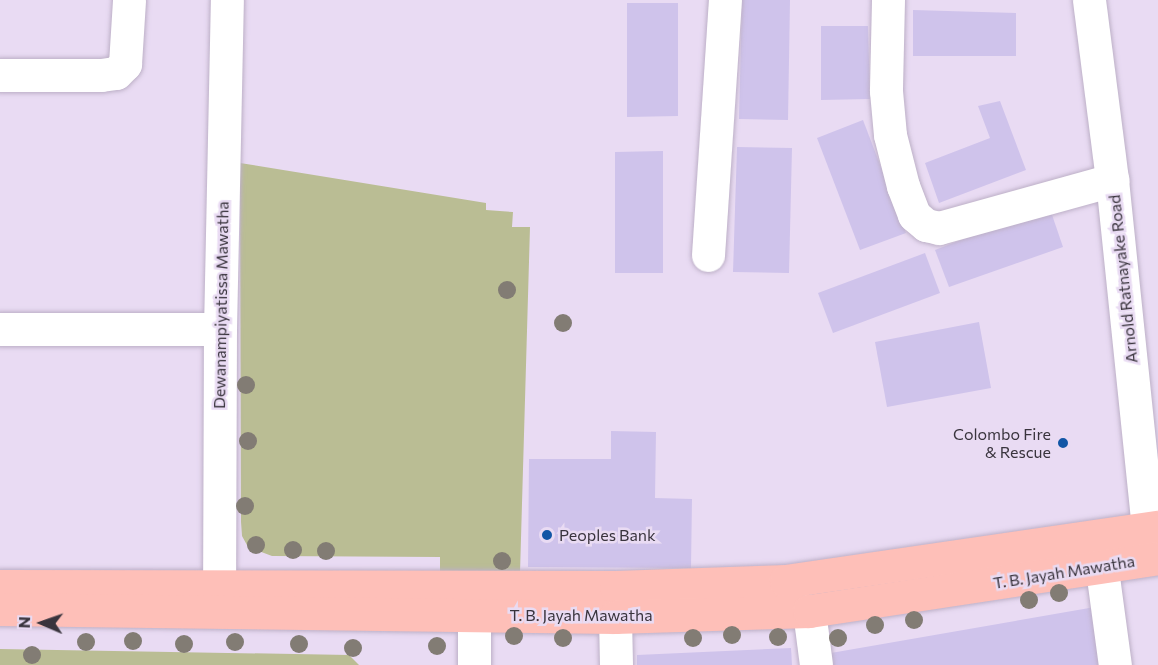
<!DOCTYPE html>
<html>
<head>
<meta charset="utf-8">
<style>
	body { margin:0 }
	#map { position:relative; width:1158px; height:665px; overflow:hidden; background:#e9dbf3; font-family:Commissioner,sans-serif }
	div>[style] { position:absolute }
	.green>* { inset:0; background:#babd94 }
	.building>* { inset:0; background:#cfc3eb }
	.roads { filter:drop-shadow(0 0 2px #bdb0c7) drop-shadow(0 0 2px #bdb0c7) }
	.minor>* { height:33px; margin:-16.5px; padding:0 16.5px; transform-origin:16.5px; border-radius:16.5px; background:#fff }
	.major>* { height:33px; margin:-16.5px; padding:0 16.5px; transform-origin:16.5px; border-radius:16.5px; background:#febfb8 }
	.trees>* { width:18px; height:18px; margin:-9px; border-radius:50%; background:#827c74 }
	.dots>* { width:16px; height:16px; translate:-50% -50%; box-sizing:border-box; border:3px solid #e9dbf3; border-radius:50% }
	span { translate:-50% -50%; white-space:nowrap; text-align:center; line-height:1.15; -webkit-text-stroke:5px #e9dbf3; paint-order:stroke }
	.street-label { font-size:16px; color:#39343d }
	.poi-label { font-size:16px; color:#39343d }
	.right { translate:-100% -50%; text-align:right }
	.left { translate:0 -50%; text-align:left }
	.north { position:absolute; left:12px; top:593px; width:60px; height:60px; -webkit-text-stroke:4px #e9dbf3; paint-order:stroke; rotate:272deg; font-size:16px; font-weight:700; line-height:24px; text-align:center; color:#39343d }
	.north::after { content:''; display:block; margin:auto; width:21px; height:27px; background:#39343d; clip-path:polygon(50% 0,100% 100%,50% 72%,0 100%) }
</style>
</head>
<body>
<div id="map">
	<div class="green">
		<i style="clip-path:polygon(240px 163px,486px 203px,486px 210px,513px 212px,512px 227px,530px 227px,520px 573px,440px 573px,440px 557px,272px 556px,248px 547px,242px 536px,241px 522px)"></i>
		<i style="clip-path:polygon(0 649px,349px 655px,359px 665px,0 665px)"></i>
	</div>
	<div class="building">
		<i style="clip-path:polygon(742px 0,790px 0,788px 120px,739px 119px)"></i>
		<i style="clip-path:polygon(627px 3px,678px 3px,678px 116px,627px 117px)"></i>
		<i style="clip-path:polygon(913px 10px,1016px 13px,1016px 56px,913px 56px)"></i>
		<i style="clip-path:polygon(821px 26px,868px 26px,870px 99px,821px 100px)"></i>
		<i style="clip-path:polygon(1000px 101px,1026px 170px,939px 203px,925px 163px,990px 138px,978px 106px)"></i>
		<i style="clip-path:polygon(863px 120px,906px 233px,860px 250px,817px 138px)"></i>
		<i style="clip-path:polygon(737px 147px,792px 148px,789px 273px,733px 272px)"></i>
		<i style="clip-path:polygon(663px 151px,663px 273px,615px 273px,615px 152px)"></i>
		<i style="clip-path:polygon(1049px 206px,1063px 247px,949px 287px,935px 250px)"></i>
		<i style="clip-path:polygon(925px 253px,940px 293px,833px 333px,818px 293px)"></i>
		<i style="clip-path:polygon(979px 322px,991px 388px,887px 407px,875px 342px)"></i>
		<i style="clip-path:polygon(611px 431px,656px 432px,655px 498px,692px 499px,691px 568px,528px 567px,529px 459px,611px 459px)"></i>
		<i style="clip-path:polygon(1095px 607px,1105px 665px,828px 665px,832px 663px,831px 653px)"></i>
		<i style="clip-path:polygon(791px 648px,792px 665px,637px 665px,637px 655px)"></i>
	</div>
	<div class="roads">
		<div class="minor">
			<i style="left:888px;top:0;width:91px;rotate:91.3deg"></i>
			<i style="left:886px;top:91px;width:44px;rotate:84.8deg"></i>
			<i style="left:890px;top:135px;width:53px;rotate:75.7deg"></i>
			<i style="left:903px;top:186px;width:31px;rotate:69deg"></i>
			<i style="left:914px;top:215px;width:16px;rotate:40deg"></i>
			<i style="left:926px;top:225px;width:13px;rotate:13deg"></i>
			<i style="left:939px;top:228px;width:180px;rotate:-15.5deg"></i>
			<i style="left:1089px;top:0;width:181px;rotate:82.7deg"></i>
			<i style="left:1112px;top:180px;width:379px;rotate:84.1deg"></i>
			<i style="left:0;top:75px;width:101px"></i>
			<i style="left:101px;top:75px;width:15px;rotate:-8deg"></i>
			<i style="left:116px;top:73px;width:13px;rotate:-45deg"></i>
			<i style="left:125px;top:64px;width:64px;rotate:-86.4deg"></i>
			<i style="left:708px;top:255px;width:256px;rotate:-86.2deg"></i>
			<i style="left:0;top:329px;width:220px"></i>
			<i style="left:1098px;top:540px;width:126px;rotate:82.3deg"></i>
			<i style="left:219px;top:611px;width:282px;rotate:-89.8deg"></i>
			<i style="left:220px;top:329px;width:329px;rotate:-88.8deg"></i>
			<i style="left:809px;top:611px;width:54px;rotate:82.6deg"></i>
			<i style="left:615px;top:617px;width:48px;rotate:88.8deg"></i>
			<i style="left:474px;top:665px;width:51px;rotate:-90deg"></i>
		</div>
		<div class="major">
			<i style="left:0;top:586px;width:616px;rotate:0.09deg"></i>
			<i style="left:616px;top:587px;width:170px;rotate:-2deg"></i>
			<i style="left:786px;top:581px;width:376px;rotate:-8.3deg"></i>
			<i style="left:0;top:609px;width:615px;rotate:0.75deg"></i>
			<i style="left:615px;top:617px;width:194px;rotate:-1.8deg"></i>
			<i style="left:809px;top:611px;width:353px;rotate:-8.6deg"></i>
		</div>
	</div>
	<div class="trees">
		<i style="left:507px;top:290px"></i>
		<i style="left:563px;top:323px"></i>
		<i style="left:246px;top:385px"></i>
		<i style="left:248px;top:441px"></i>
		<i style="left:245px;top:506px"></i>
		<i style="left:256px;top:545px"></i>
		<i style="left:293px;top:550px"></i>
		<i style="left:326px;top:551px"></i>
		<i style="left:502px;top:561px"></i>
		<i style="left:1059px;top:593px"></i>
		<i style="left:1029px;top:600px"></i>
		<i style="left:914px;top:620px"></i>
		<i style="left:875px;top:625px"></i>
		<i style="left:732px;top:635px"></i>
		<i style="left:514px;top:636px"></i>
		<i style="left:778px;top:637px"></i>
		<i style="left:563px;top:638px"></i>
		<i style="left:693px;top:638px"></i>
		<i style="left:838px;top:638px"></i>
		<i style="left:133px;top:641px"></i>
		<i style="left:86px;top:642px"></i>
		<i style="left:235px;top:642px"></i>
		<i style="left:184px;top:644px"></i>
		<i style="left:299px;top:644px"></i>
		<i style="left:437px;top:646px"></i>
		<i style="left:353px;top:648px"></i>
		<i style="left:32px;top:655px"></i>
	</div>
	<div class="dots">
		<i style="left:1063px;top:443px;background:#1256a6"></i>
		<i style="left:547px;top:535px;background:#1256a6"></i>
	</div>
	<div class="street-label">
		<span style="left:1123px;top:279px;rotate:-96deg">Arnold Ratnayake Road</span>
		<span style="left:221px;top:305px;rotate:-89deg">Dewanampiyatissa Mawatha</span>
		<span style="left:1064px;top:572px;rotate:-9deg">T. B. Jayah Mawatha</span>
		<span style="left:581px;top:615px">T. B. Jayah Mawatha</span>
	</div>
	<div class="poi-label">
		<span class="right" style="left:1051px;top:443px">Colombo Fire<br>&amp; Rescue</span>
		<span class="left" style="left:559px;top:535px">Peoples Bank</span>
	</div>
	<div class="north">N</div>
</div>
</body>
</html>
